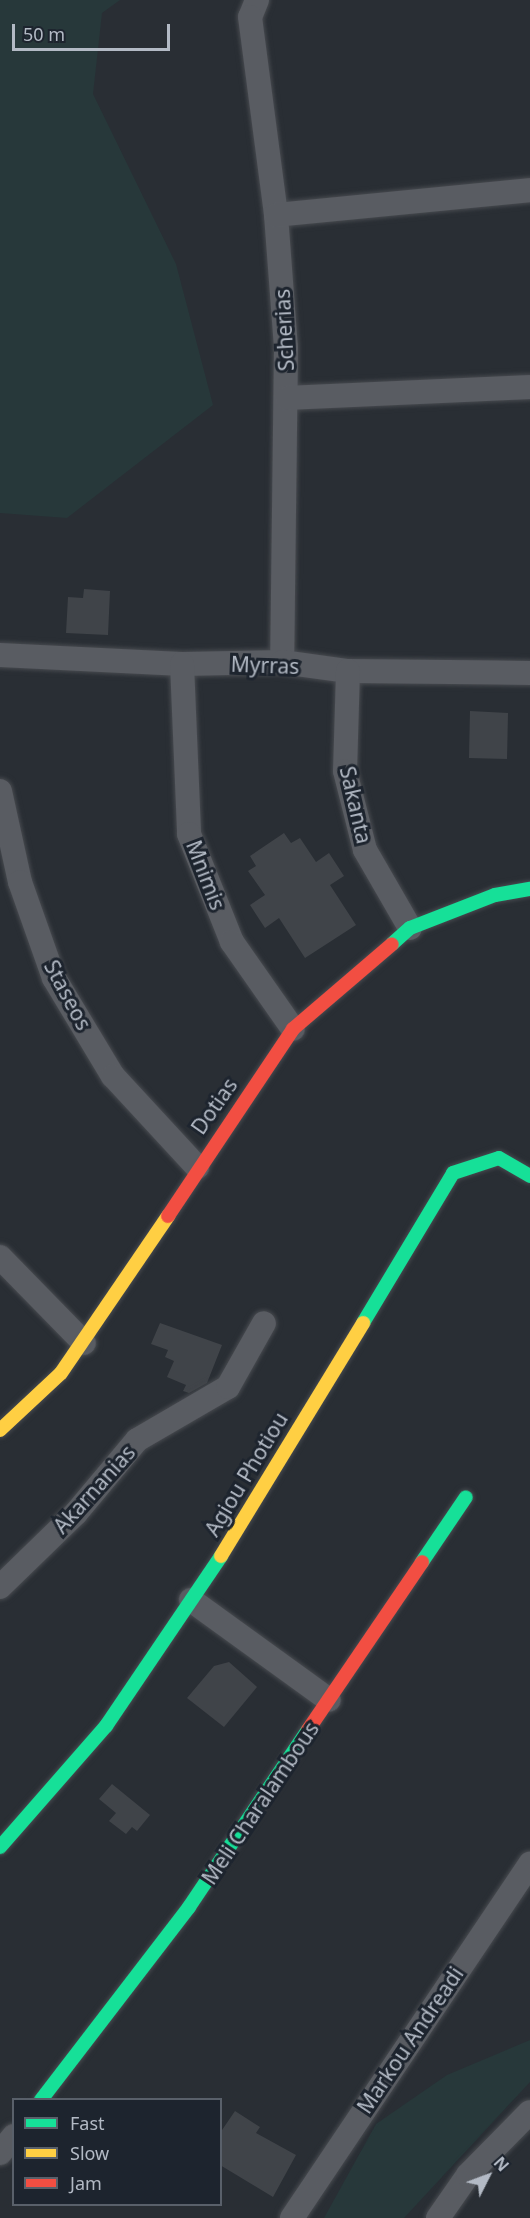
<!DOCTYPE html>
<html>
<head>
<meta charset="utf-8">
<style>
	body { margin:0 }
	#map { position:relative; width:530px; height:2218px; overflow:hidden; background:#292e34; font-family:"Noto Sans",sans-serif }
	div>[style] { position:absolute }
	.green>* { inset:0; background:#27383a }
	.building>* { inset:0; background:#404449 }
	.roads { filter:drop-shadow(0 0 2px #474a4f) drop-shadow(0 0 2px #474a4f) }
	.street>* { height:24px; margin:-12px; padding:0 12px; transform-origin:12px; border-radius:12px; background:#595c62 }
	.fast>* { height:14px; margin:-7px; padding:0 7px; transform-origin:7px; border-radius:7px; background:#16e098 }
	.slow>* { height:14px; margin:-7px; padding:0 7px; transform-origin:7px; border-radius:7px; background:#ffcf43 }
	.jam>* { height:14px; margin:-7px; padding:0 7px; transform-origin:7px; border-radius:7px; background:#f24e42 }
	span { translate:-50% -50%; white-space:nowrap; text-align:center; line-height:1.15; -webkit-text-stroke:6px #1d242e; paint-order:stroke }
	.street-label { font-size:21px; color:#b3bac5 }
	.legend { position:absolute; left:12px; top:2098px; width:210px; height:108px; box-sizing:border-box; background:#1d242e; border:2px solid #59606a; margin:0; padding:8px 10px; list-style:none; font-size:18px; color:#b3bac5 }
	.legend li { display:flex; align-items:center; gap:12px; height:30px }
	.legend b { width:30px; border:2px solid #59606a }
	.north { position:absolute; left:458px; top:2146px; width:60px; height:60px; -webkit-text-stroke:4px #1d242e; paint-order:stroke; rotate:48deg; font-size:16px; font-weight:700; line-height:24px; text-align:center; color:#b3bac5 }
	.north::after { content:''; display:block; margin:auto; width:21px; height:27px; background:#b3bac5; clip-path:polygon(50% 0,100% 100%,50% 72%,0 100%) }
	.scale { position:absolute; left:12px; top:24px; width:158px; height:27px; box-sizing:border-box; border:3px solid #b3bac5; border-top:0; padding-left:8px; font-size:18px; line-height:21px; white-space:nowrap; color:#b3bac5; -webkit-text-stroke:4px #1d242e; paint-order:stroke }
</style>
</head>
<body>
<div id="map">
	<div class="green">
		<i style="clip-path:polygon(0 0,120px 0,102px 13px,93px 94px,176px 264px,213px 405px,67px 518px,0 513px)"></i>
		<i style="clip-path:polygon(530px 2040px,530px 2082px,404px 2218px,324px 2218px,376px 2124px,447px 2075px)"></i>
	</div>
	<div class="building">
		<i style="clip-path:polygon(84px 589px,110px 591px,108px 635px,66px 633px,68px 597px,83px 598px)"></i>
		<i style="clip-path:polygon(470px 711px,508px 713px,507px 759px,469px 758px)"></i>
		<i style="clip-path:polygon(284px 833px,291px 843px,300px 838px,316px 862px,329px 853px,344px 876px,330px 885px,356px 925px,305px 958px,279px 918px,265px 928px,250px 905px,265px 895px,248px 871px,256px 866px,250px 856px)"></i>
		<i style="clip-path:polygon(160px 1323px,222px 1345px,207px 1383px,189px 1393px,183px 1391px,186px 1385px,167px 1377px,174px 1361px,165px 1357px,168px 1350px,151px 1344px)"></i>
		<i style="clip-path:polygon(229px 1662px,257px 1687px,224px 1727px,187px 1698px,214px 1666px)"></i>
		<i style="clip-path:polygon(112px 1784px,150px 1815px,137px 1831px,132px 1827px,126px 1834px,109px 1821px,116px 1813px,99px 1799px)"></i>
		<i style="clip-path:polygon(235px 2111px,260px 2127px,256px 2133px,296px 2155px,273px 2197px,220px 2165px,220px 2133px)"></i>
	</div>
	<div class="roads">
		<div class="street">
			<i style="left:257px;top:0;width:18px;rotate:112deg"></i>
			<i style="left:250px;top:17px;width:200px;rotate:82.5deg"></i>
			<i style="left:276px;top:215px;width:132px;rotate:85.7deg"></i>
			<i style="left:286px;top:347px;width:315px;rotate:90.7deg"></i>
			<i style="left:276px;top:215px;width:255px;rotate:-5.6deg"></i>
			<i style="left:287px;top:398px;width:243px;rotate:-2.6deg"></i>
			<i style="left:0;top:655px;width:182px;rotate:2.8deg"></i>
			<i style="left:182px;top:664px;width:100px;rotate:-1.1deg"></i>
			<i style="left:282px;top:662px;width:67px;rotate:7.8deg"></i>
			<i style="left:348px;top:671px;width:182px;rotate:0.6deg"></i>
			<i style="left:182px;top:664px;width:170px;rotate:87.6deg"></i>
			<i style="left:189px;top:834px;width:116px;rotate:68.3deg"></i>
			<i style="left:232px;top:942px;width:106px;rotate:55deg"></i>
			<i style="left:348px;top:671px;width:100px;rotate:91.7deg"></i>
			<i style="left:345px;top:771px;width:81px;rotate:75.8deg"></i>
			<i style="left:365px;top:850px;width:90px;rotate:60deg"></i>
			<i style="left:0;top:791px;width:93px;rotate:77.6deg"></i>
			<i style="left:20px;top:882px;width:102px;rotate:70.5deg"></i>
			<i style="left:54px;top:978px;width:114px;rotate:59deg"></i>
			<i style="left:113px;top:1076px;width:124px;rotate:47.3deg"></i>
			<i style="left:0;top:1257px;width:120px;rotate:45.7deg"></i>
			<i style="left:0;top:1587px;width:106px;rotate:-44.2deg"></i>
			<i style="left:76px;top:1513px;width:95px;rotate:-50.1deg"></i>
			<i style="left:137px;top:1440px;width:105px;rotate:-30.2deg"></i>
			<i style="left:228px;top:1387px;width:73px;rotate:-60.6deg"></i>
			<i style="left:191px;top:1600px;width:170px;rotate:35.9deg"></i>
			<i style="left:0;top:2153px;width:22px;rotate:-51deg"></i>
			<i style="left:292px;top:2218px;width:427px;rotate:-56.1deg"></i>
			<i style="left:438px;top:2218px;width:52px;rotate:-55.1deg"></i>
			<i style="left:468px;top:2175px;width:88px;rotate:-45.5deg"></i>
		</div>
		<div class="fast">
			<i style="left:392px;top:944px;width:24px;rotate:-42deg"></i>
			<i style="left:410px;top:928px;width:91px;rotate:-21.2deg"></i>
			<i style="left:495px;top:895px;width:36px;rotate:-10deg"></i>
			<i style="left:363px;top:1323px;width:175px;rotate:-59deg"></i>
			<i style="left:453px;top:1173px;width:48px;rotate:-18.1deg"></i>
			<i style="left:499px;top:1158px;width:36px;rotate:30deg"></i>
			<i style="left:422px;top:1562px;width:78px;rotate:-55.9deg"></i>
			<i style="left:0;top:1847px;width:161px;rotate:-48.8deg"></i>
			<i style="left:106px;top:1726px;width:205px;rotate:-55.9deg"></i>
			<i style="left:41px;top:2100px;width:243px;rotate:-52.5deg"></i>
			<i style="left:189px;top:1907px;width:213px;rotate:-56.1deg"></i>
		</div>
		<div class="slow">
			<i style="left:0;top:1430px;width:83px;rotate:-43.1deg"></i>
			<i style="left:61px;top:1373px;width:190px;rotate:-55.7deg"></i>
			<i style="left:221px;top:1556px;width:273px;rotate:-58.6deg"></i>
		</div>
		<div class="jam">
			<i style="left:168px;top:1216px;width:225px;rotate:-56.2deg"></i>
			<i style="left:293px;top:1029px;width:130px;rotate:-40.6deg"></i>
			<i style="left:308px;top:1730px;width:203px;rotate:-55.8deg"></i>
		</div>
	</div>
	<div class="street-label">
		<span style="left:284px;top:330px;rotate:-93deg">Scherias</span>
		<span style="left:265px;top:665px;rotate:2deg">Myrras</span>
		<span style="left:356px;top:805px;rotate:77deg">Sakanta</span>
		<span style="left:206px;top:875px;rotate:69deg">Mnimis</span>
		<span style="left:68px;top:995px;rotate:62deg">Staseos</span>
		<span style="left:214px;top:1106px;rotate:-55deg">Dotias</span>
		<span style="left:246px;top:1474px;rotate:-59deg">Agiou Photiou</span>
		<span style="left:94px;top:1489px;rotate:-48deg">Akarnanias</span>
		<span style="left:260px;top:1803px;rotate:-56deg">Meli Charalambous</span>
		<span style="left:410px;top:2040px;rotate:-56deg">Markou Andreadi</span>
	</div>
	<ul class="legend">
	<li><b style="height:8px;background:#16e098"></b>Fast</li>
	<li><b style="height:8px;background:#ffcf43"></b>Slow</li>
	<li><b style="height:8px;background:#f24e42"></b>Jam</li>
	</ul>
	<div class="north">N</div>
	<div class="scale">50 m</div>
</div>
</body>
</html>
